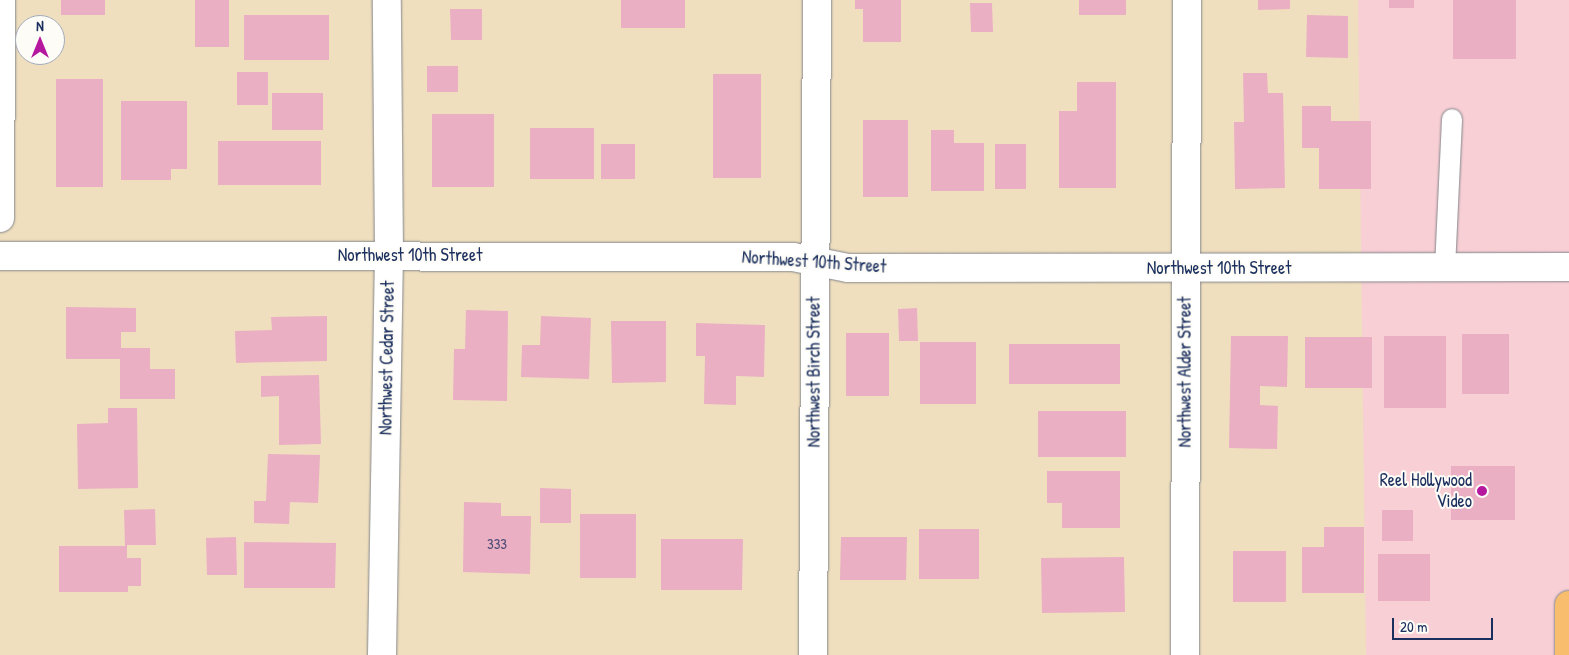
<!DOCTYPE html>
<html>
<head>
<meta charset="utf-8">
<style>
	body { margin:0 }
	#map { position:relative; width:1569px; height:655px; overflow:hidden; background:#efdfbe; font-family:"Patrick Hand",sans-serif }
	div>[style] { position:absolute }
	.built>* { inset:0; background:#f7cfd4 }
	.building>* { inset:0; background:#ebafc4 }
	.roads { filter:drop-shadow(0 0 1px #85878e) drop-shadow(0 0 1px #85878e) }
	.lane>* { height:20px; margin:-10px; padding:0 10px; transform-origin:10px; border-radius:10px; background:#fff }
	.street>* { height:28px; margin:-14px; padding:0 14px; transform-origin:14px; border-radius:14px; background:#fff }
	.highway>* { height:28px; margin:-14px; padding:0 14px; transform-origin:14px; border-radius:14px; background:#f9be6d }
	.dots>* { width:14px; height:14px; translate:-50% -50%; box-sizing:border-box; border:2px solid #fdfcf7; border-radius:50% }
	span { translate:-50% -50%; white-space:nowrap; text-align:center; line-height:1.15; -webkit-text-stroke:4px #fdfcf7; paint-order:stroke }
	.number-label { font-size:15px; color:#4f4f78 }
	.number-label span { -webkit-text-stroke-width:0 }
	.street-label { font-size:18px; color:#1b2f5e }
	.poi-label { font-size:18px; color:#1b2f5e }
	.right { translate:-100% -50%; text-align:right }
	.north { position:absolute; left:15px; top:15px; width:50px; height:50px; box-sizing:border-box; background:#fdfcf7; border:1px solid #a3aaba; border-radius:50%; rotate:0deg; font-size:14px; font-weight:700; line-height:20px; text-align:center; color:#1b2f5e }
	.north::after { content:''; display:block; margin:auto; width:18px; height:22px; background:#b5179e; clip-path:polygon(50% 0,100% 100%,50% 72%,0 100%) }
	.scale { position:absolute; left:1392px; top:618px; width:101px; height:22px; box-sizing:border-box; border:2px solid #1b2f5e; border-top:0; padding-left:6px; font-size:15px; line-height:18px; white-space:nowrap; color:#1b2f5e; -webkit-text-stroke:4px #fdfcf7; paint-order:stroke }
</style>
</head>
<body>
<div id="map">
	<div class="built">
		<i style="clip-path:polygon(1358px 0,1569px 0,1569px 655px,1366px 655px)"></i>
	</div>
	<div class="building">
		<i style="clip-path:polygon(61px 0,105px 0,105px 15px,61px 15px)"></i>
		<i style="clip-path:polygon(195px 0,229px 0,229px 47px,195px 47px)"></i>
		<i style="clip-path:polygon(621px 0,685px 0,685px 28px,621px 28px)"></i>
		<i style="clip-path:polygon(855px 0,901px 0,901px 42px,863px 42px,863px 9px,855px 9px)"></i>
		<i style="clip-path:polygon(1079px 0,1126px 0,1126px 15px,1079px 15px)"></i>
		<i style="clip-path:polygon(1258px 0,1290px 0,1290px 9px,1258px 10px)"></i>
		<i style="clip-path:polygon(1389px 0,1414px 0,1414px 8px,1389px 8px)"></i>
		<i style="clip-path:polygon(1453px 0,1516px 0,1516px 59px,1453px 59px)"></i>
		<i style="clip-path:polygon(970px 3px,992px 3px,993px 32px,971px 32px)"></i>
		<i style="clip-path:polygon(450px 9px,482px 9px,482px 40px,451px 40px)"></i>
		<i style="clip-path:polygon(244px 15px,329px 15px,329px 60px,244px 60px)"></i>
		<i style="clip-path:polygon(1307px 15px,1348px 16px,1348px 58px,1306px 57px)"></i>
		<i style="clip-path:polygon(427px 66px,458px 66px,458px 92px,427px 92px)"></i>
		<i style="clip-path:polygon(237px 72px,268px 72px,268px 105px,237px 105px)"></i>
		<i style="clip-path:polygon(1243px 73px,1267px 73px,1268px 93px,1283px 93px,1285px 188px,1235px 189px,1234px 122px,1244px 122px)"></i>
		<i style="clip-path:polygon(713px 74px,761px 74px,761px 178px,713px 178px)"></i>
		<i style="clip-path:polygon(56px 79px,103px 79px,103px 187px,56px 187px)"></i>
		<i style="clip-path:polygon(1077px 82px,1116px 82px,1116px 188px,1059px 188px,1059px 111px,1077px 111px)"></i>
		<i style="clip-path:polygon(272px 93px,323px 93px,323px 130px,272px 130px)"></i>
		<i style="clip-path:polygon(121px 101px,187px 101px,187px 169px,171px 169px,171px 180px,121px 180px)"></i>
		<i style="clip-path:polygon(1302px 106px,1331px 106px,1331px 121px,1371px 121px,1371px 189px,1319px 189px,1319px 148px,1302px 148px)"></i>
		<i style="clip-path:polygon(432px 114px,494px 114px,494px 187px,432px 187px)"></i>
		<i style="clip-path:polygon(863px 120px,908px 120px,908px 197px,863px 197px)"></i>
		<i style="clip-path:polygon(530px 128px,594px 128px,594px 179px,530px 179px)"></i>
		<i style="clip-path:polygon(931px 130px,954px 130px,954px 143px,984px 143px,984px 191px,931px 191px)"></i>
		<i style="clip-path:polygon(218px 141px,321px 141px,321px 185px,218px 185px)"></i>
		<i style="clip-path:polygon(601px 144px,635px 144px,635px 179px,601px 179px)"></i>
		<i style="clip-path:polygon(995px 144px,1026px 144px,1026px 189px,995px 189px)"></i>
		<i style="clip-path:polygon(66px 307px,136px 308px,136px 332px,121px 332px,121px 348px,150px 348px,150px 369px,175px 369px,175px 399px,120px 399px,120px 359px,66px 359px)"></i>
		<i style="clip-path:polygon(917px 308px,918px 341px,899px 341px,898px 309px)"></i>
		<i style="clip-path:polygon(466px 310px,508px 311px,507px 401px,453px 400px,454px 349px,465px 349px)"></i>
		<i style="clip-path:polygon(327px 316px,327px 361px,236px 363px,235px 331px,272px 330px,271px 317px)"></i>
		<i style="clip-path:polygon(541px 316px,591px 318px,589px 379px,521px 377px,522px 345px,540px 345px)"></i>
		<i style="clip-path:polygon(611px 321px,666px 321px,666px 382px,612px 383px)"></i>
		<i style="clip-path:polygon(696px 323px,765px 325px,764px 377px,736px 376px,736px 405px,704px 404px,705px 356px,696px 356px)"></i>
		<i style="clip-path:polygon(846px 333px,889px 333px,889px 396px,846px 396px)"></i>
		<i style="clip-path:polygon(1462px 334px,1509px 334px,1509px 394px,1462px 394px)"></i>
		<i style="clip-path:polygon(1231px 336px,1288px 336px,1287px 387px,1260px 386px,1260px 405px,1278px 406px,1277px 449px,1229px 448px)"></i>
		<i style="clip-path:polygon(1384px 336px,1446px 336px,1446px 408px,1384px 408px)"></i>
		<i style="clip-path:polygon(1305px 337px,1372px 337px,1372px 388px,1305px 388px)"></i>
		<i style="clip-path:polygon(920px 342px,976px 342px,976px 404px,920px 404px)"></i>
		<i style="clip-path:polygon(1009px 344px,1120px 344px,1120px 384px,1009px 384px)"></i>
		<i style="clip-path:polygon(319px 375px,321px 444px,279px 445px,279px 396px,261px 397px,261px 376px)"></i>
		<i style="clip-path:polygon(108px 408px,137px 408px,138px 488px,78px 489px,77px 424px,108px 423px)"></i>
		<i style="clip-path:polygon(1038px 411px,1126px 411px,1126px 457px,1038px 457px)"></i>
		<i style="clip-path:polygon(268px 454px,320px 455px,318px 503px,290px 502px,289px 524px,254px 523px,254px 501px,266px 501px)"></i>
		<i style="clip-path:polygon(1451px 466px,1515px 466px,1515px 520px,1451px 520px)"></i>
		<i style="clip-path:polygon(1047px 471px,1120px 471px,1120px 528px,1062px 528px,1062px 503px,1047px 503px)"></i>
		<i style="clip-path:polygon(540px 488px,571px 489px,571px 523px,540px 523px)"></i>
		<i style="clip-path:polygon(464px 502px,501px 503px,501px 516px,531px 516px,530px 574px,463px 572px)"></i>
		<i style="clip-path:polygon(155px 509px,156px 545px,127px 545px,127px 558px,141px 558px,141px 586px,128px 586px,128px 592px,59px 592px,59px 546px,125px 546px,124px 510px)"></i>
		<i style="clip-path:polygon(1382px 510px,1413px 510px,1413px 541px,1382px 541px)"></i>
		<i style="clip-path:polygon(580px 514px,636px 514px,636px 578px,580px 578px)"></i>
		<i style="clip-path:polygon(1324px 527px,1364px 527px,1364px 593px,1302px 593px,1302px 547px,1324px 547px)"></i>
		<i style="clip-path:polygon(919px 529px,979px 529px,979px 579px,919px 579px)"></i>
		<i style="clip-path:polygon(236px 537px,237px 575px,207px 575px,206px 538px)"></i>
		<i style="clip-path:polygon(841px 537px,907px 537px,906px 580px,840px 580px)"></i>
		<i style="clip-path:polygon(661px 539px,743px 539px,742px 590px,661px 590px)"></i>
		<i style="clip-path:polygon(244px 542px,336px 543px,335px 588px,244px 588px)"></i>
		<i style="clip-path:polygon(1233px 551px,1286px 551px,1286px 602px,1233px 602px)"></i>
		<i style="clip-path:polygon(1378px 554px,1430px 554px,1430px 601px,1378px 601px)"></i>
		<i style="clip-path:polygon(1124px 557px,1125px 612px,1042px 613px,1041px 558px)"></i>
	</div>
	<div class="roads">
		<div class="lane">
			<i style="left:1445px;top:268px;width:149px;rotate:-87.3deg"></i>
		</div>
		<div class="street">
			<i style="left:0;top:218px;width:218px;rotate:-89.7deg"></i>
			<i style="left:0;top:256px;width:793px;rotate:0.07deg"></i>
			<i style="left:793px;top:257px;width:56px;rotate:11.3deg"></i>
			<i style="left:848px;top:268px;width:721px;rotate:-0.08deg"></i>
			<i style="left:382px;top:655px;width:401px;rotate:-89deg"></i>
			<i style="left:389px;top:254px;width:254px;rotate:-90.5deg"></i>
			<i style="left:813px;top:655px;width:655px;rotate:-89.65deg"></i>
			<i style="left:1185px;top:655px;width:655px;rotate:-89.83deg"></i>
		</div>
		<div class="highway">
			<i style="left:1569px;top:655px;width:50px;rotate:-90deg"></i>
		</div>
	</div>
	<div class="dots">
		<i style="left:1482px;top:491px;background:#b5179e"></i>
	</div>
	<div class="number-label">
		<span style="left:497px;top:544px">333</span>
	</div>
	<div class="street-label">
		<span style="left:410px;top:255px">Northwest 10th Street</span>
		<span style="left:814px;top:262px;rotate:4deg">Northwest 10th Street</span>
		<span style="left:1219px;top:268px">Northwest 10th Street</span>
		<span style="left:387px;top:358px;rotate:-89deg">Northwest Cedar Street</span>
		<span style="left:814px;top:372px;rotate:-90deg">Northwest Birch Street</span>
		<span style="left:1185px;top:372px;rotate:-90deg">Northwest Alder Street</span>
	</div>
	<div class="poi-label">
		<span class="right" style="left:1472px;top:491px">Reel Hollywood<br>Video</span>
	</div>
	<div class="north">N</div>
	<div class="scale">20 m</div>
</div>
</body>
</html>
